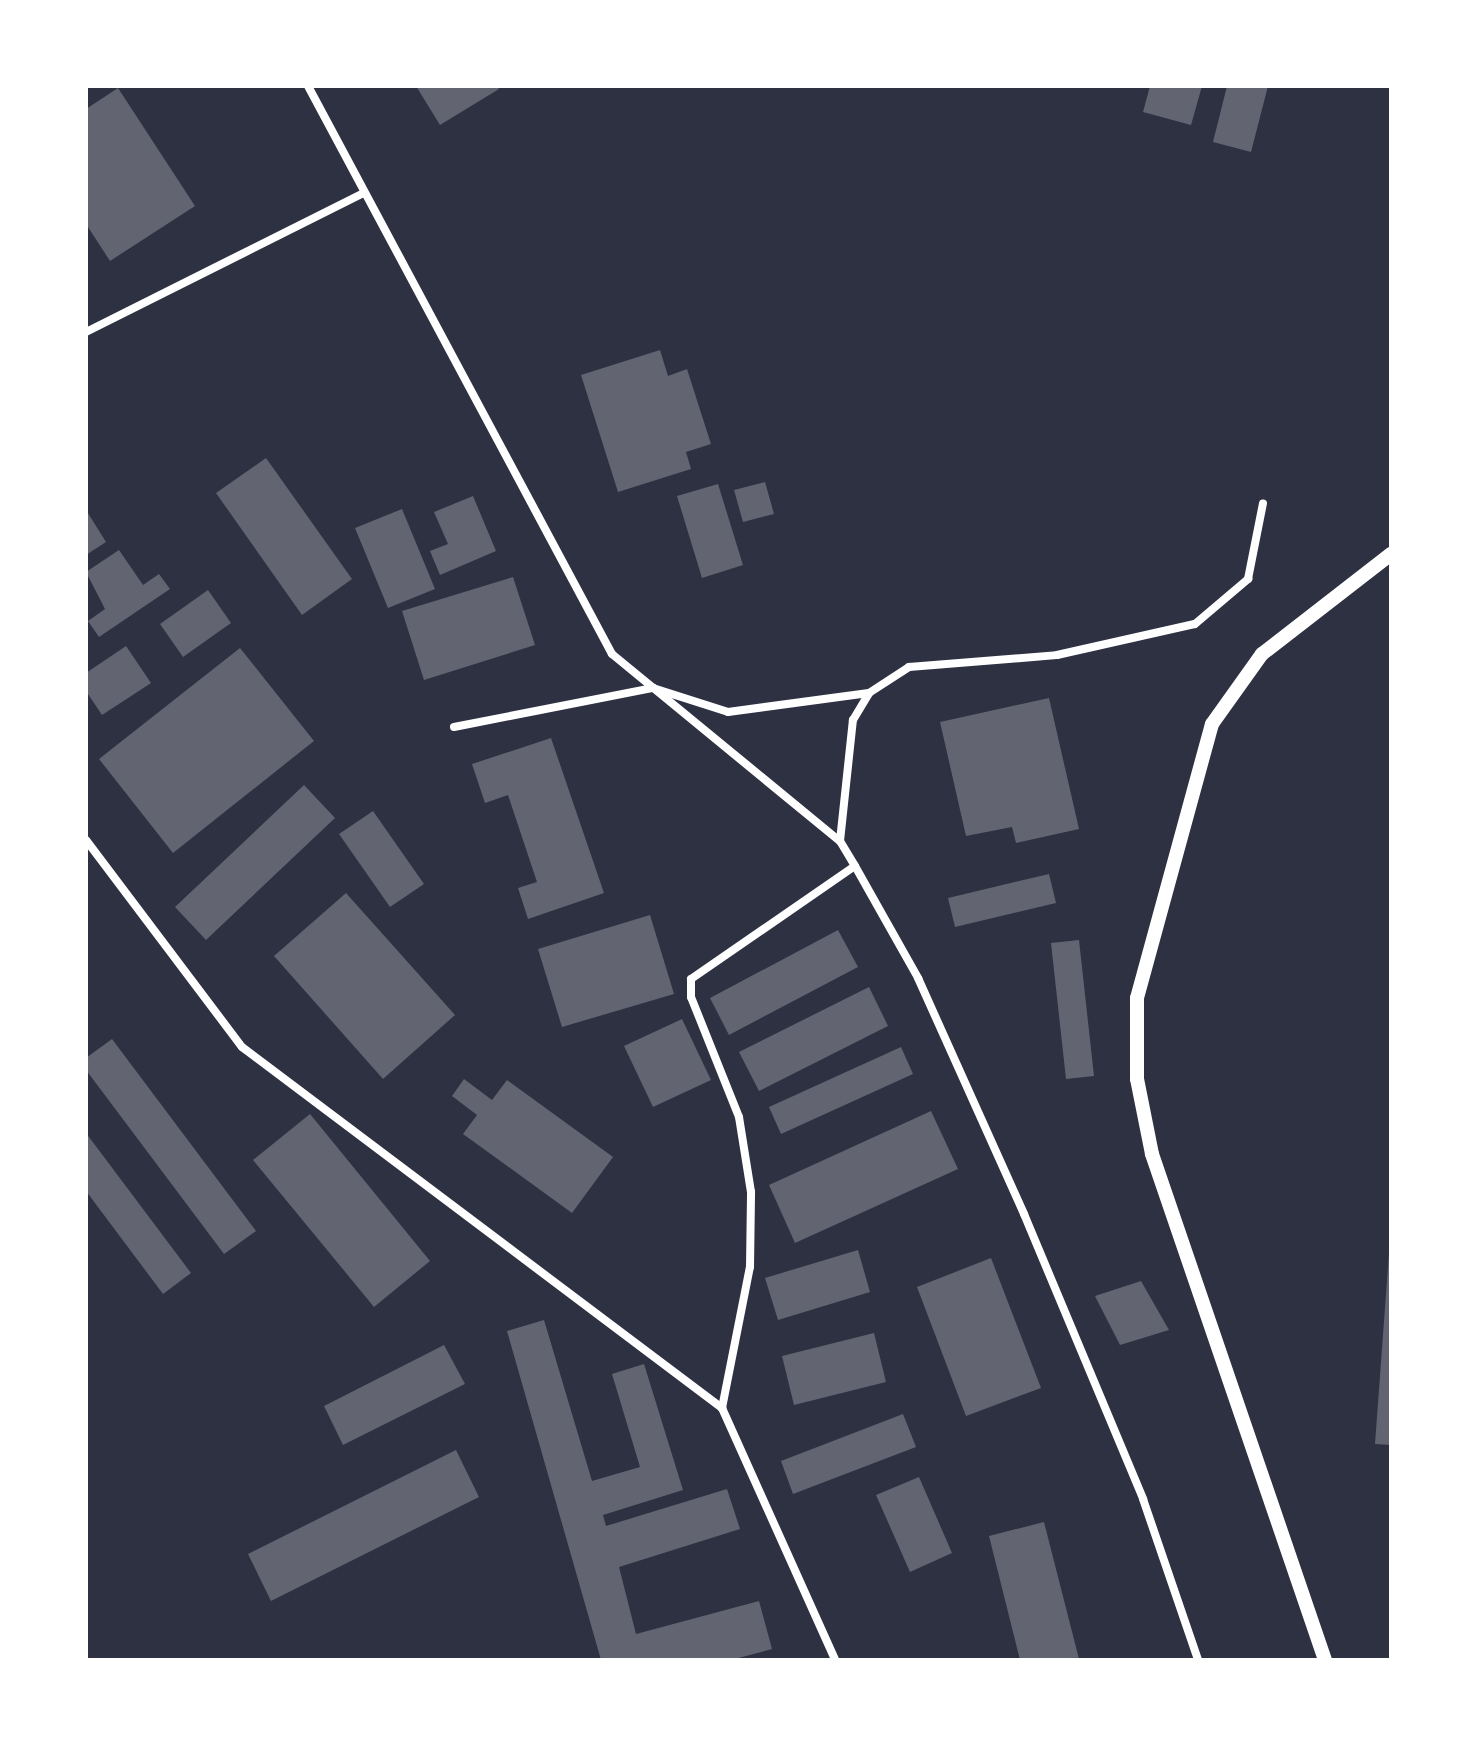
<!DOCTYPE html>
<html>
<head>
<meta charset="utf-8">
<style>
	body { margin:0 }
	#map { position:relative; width:1477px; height:1746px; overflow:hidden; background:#2d3142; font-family:"Titillium Web",sans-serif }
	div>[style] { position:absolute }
	.building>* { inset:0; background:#626471 }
	.minor>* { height:8px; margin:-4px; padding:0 4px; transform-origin:4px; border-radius:4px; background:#fff }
	.tertiary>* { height:14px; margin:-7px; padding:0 7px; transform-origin:7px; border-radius:7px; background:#fff }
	span { translate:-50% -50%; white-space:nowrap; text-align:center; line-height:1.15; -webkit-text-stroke:6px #fff; paint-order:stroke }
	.frame { position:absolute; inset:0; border:88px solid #fff; pointer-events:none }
</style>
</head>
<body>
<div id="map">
	<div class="building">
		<i style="clip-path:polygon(416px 86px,497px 86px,499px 89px,440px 125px)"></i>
		<i style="clip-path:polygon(1150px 86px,1202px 86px,1191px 125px,1143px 112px)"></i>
		<i style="clip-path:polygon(1227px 86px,1268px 86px,1251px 152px,1213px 142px)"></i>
		<i style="clip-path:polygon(118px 88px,195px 206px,110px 261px,86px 224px,86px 109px)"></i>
		<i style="clip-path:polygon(660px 350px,668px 376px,687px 369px,711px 444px,686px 452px,691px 469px,618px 492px,581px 375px)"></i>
		<i style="clip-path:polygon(266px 458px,352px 579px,302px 615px,216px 493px)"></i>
		<i style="clip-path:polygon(765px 482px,774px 514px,743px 522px,734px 490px)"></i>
		<i style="clip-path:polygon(718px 484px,743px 565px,702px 578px,677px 496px)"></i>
		<i style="clip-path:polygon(473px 496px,496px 551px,440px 575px,430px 551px,448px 544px,434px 512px)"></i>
		<i style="clip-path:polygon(402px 509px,435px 589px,388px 608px,355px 528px)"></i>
		<i style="clip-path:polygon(86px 510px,106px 542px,86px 555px)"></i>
		<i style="clip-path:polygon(119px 550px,143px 585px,159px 574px,170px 589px,99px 637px,88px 621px,105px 609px,86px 572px)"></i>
		<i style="clip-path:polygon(513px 577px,535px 645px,424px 680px,402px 611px)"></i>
		<i style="clip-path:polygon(208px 590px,231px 623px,183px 657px,160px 624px)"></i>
		<i style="clip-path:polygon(126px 646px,151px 683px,102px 715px,86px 691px,86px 673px)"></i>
		<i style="clip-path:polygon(240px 648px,314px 741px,173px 853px,99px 759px)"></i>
		<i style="clip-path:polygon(1049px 698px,1079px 829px,1016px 843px,1012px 827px,966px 836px,940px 722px)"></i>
		<i style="clip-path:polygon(551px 738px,604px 893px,528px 919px,518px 888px,537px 882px,508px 795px,485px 803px,472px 764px)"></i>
		<i style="clip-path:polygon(304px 785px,335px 818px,206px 940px,175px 907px)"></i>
		<i style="clip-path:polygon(373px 811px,424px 884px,390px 907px,339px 834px)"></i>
		<i style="clip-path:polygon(1049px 874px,1056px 903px,955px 927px,948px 898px)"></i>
		<i style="clip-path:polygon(346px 893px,455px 1015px,383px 1079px,274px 956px)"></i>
		<i style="clip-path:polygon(650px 915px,674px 994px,562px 1027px,538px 949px)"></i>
		<i style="clip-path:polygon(838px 930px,858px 967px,729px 1035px,710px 998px)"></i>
		<i style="clip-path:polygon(1079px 940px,1094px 1076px,1066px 1079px,1051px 943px)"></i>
		<i style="clip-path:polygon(869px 987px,888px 1026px,759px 1091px,739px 1052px)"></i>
		<i style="clip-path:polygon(682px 1019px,711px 1080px,653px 1107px,624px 1046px)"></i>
		<i style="clip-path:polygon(112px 1039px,256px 1231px,224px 1254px,86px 1070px,86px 1058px)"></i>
		<i style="clip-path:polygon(901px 1047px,913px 1074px,781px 1134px,769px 1107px)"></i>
		<i style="clip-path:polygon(464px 1079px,492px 1100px,507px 1080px,613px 1157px,572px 1213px,463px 1134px,477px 1115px,452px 1096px)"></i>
		<i style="clip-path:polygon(931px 1111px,958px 1169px,795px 1243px,769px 1185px)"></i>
		<i style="clip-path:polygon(310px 1114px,430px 1261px,374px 1307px,253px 1160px)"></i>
		<i style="clip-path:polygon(86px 1133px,191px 1273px,163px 1294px,86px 1191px)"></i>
		<i style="clip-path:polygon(858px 1250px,870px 1292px,778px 1320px,765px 1278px)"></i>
		<i style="clip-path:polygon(1389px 1253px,1391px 1253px,1391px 1445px,1375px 1444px)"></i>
		<i style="clip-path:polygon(991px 1258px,1041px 1388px,966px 1416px,917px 1287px)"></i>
		<i style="clip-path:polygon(1141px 1281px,1169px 1330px,1120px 1345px,1095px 1296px)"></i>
		<i style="clip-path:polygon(544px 1320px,592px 1481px,640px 1467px,612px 1374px,644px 1364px,683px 1490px,603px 1515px,606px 1526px,727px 1489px,740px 1529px,619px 1567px,636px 1634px,759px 1601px,772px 1649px,731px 1660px,601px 1660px,507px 1331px)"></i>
		<i style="clip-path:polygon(874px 1333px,886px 1382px,794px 1405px,782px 1356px)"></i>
		<i style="clip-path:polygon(444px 1345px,465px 1384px,343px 1445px,324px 1406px)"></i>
		<i style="clip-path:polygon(903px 1414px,916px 1447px,793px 1494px,781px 1461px)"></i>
		<i style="clip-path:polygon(456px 1450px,479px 1497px,271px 1601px,248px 1554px)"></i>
		<i style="clip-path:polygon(919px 1477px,952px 1553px,910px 1572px,876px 1495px)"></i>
		<i style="clip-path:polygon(1044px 1522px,1079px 1659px,1076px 1660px,1020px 1660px,989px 1536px)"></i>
	</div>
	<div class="minor">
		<i style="left:308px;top:86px;width:644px;rotate:61.84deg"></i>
		<i style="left:612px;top:654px;width:295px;rotate:39.4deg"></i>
		<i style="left:840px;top:841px;width:29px;rotate:59deg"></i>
		<i style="left:855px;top:866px;width:129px;rotate:60.6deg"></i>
		<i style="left:918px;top:978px;width:259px;rotate:65.8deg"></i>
		<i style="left:1024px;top:1214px;width:309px;rotate:67.3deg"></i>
		<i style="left:1143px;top:1499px;width:170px;rotate:71.1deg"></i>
		<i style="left:86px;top:332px;width:311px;rotate:-26.6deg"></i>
		<i style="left:454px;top:727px;width:203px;rotate:-11.1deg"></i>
		<i style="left:653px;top:688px;width:79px;rotate:17.7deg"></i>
		<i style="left:728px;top:712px;width:142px;rotate:-7.7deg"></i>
		<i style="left:86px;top:840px;width:259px;rotate:53deg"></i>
		<i style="left:242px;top:1047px;width:601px;rotate:36.95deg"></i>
		<i style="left:722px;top:1408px;width:276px;rotate:65.8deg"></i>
		<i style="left:840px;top:841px;width:122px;rotate:-83.9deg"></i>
		<i style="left:853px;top:720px;width:31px;rotate:-59deg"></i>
		<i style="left:869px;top:693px;width:48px;rotate:-33deg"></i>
		<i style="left:909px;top:667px;width:148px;rotate:-4.6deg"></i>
		<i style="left:1057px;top:655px;width:141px;rotate:-12.7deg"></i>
		<i style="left:1195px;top:624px;width:70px;rotate:-40.3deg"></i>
		<i style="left:1248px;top:579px;width:77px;rotate:-78.8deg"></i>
		<i style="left:722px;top:1408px;width:144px;rotate:-78.8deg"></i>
		<i style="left:750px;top:1267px;width:75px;rotate:-89.2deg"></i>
		<i style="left:751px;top:1192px;width:76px;rotate:-99.1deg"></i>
		<i style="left:739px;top:1117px;width:129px;rotate:-111.8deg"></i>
		<i style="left:691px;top:997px;width:18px;rotate:-90deg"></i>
		<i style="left:691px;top:979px;width:199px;rotate:-34.6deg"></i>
	</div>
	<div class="tertiary">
		<i style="left:1325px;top:1660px;width:535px;rotate:-108.88deg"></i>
		<i style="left:1152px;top:1154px;width:76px;rotate:-101.3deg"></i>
		<i style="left:1137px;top:1079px;width:81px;rotate:-90deg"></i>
		<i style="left:1137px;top:998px;width:284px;rotate:-74.7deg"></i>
		<i style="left:1212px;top:724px;width:86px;rotate:-54.5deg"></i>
		<i style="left:1262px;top:654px;width:163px;rotate:-37.8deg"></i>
	</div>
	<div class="frame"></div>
</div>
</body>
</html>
